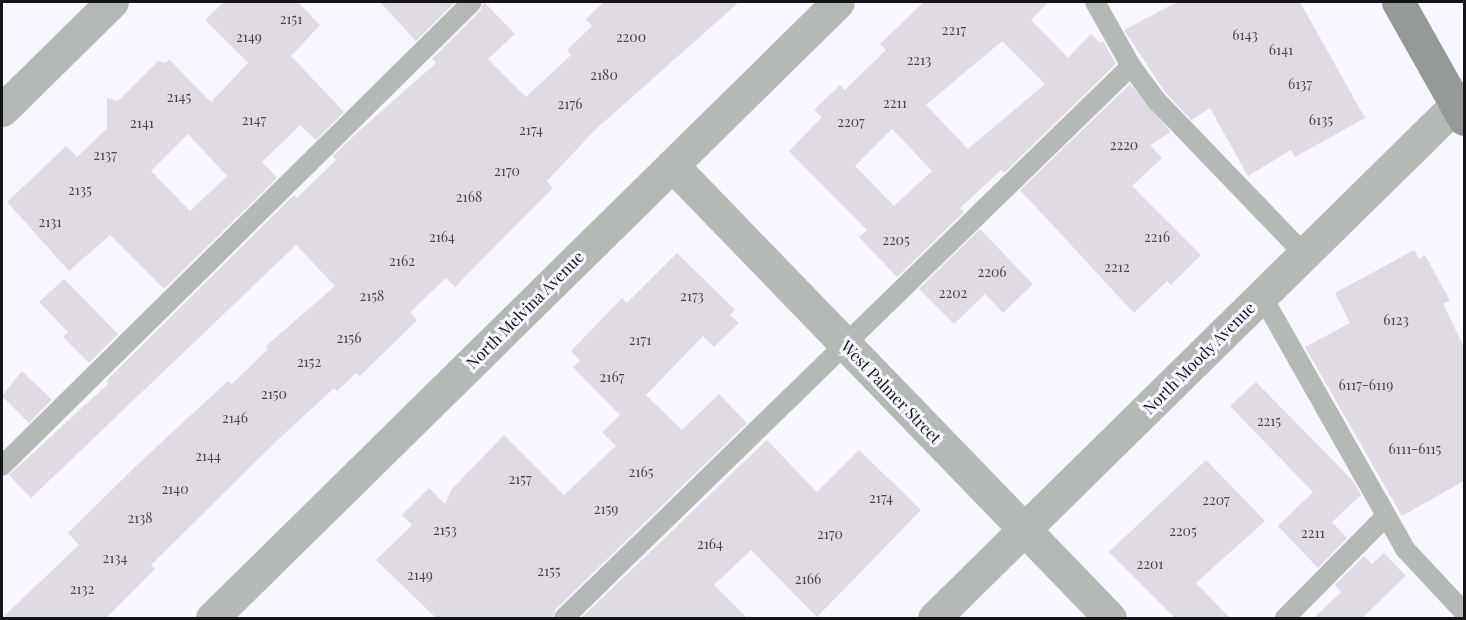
<!DOCTYPE html>
<html>
<head>
<meta charset="utf-8">
<style>
	body { margin:0 }
	#map { position:relative; width:1466px; height:620px; overflow:hidden; background:#f8f6fe; font-family:"Playfair Display",serif }
	div>[style] { position:absolute }
	.building>* { inset:0; background:#e0dae2 }
	.service>* { height:20px; margin:-10px; padding:0 10px; transform-origin:10px; border-radius:10px; background:#b5b9b6 }
	.minor>* { height:33px; margin:-16.5px; padding:0 16.5px; transform-origin:16.5px; border-radius:16.5px; background:#b5b9b6 }
	.secondary>* { height:33px; margin:-16.5px; padding:0 16.5px; transform-origin:16.5px; border-radius:16.5px; background:#959a96 }
	span { translate:-50% -50%; white-space:nowrap; text-align:center; line-height:1.15; -webkit-text-stroke:6px #f8f6fe; paint-order:stroke }
	.number-label { font-size:14px; color:#48464a }
	.number-label span { -webkit-text-stroke-width:0 }
	.street-label { font-size:16px; color:#151518 }
	.frame { position:absolute; inset:0; border:3px solid #151518; pointer-events:none }
</style>
</head>
<body>
<div id="map">
	<div class="building">
		<i style="clip-path:polygon(evenodd,224px 2px,298px 2px,320px 25px,291px 56px,344px 112px,316px 140px,300px 125px,262px 162px,277px 178px,164px 289px,110px 235px,69px 271px,7px 202px,66px 146px,77px 157px,107px 128px,107px 98px,118px 101px,158px 61px,165px 63px,169px 59px,211px 102px,248px 63px,205px 20px,224px 2px,188px 134px,227px 176px,190px 211px,151px 171px,188px 134px)"></i>
		<i style="clip-path:polygon(380px 2px,455px 2px,416px 41px)"></i>
		<i style="clip-path:polygon(484px 2px,515px 34px,488px 59px,526px 97px,571px 55px,567px 50px,592px 26px,586px 19px,604px 2px,739px 2px,596px 129px,547px 181px,553px 188px,455px 287px,446px 278px,410px 312px,417px 320px,359px 377px,356px 373px,337px 391px,334px 388px,283px 435px,151px 565px,155px 569px,106px 618px,2px 618px,79px 545px,68px 533px,139px 463px,228px 381px,232px 384px,268px 349px,266px 346px,335px 286px,296px 245px,31px 498px,9px 475px,108px 384px,106px 381px,294px 195px,297px 198px,336px 160px,333px 156px,360px 130px,436px 63px,432px 59px,480px 11px)"></i>
		<i style="clip-path:polygon(evenodd,924px 2px,1048px 2px,1031px 20px,1068px 58px,1091px 34px,1100px 43px,1103px 41px,1116px 64px,1004px 173px,1001px 170px,960px 208px,964px 212px,897px 277px,859px 237px,867px 230px,789px 151px,822px 117px,814px 110px,840px 85px,845px 90px,886px 50px,880px 44px,924px 2px,1002px 41px,1045px 84px,968px 149px,926px 105px,1002px 41px,924px 2px,892px 129px,932px 171px,894px 206px,855px 166px,892px 129px)"></i>
		<i style="clip-path:polygon(1177px 2px,1300px 2px,1365px 118px,1295px 157px,1291px 150px,1248px 176px,1210px 108px,1191px 120px,1165px 92px,1124px 30px)"></i>
		<i style="clip-path:polygon(1130px 84px,1171px 132px,1150px 145px,1162px 158px,1132px 186px,1201px 255px,1171px 285px,1167px 281px,1134px 313px,1020px 190px)"></i>
		<i style="clip-path:polygon(980px 229px,1033px 284px,1003px 313px,985px 294px,954px 324px,919px 289px)"></i>
		<i style="clip-path:polygon(1414px 250px,1419px 259px,1425px 255px,1450px 301px,1443px 304px,1464px 347px,1464px 481px,1402px 516px,1305px 347px,1350px 323px,1335px 293px)"></i>
		<i style="clip-path:polygon(677px 253px,735px 310px,730px 315px,739px 323px,714px 347px,703px 336px,646px 395px,682px 430px,719px 394px,747px 423px,556px 609px,552px 618px,436px 618px,376px 560px,412px 525px,402px 515px,429px 488px,445px 504px,452px 489px,504px 435px,564px 495px,616px 446px,602px 432px,620px 415px,573px 367px,580px 361px,571px 351px,622px 298px,627px 303px)"></i>
		<i style="clip-path:polygon(64px 279px,118px 334px,89px 363px,63px 337px,68px 332px,39px 302px)"></i>
		<i style="clip-path:polygon(22px 371px,52px 400px,29px 423px,2px 396px)"></i>
		<i style="clip-path:polygon(1256px 382px,1353px 481px,1361px 495px,1332px 522px,1347px 538px,1318px 568px,1278px 526px,1313px 492px,1230px 406px)"></i>
		<i style="clip-path:polygon(767px 440px,817px 492px,859px 450px,921px 510px,817px 617px,751px 550px,714px 585px,747px 618px,581px 618px)"></i>
		<i style="clip-path:polygon(1206px 460px,1265px 521px,1196px 583px,1230px 618px,1175px 618px,1109px 552px)"></i>
		<i style="clip-path:polygon(1384px 553px,1406px 576px,1362px 618px,1314px 618px,1341px 592px,1335px 585px,1364px 556px,1372px 564px)"></i>
	</div>
	<div class="service">
		<i style="left:1095px;top:2px;width:73px;rotate:60.6deg"></i>
		<i style="left:1131px;top:66px;width:42px;rotate:53.7deg"></i>
		<i style="left:1156px;top:100px;width:215px;rotate:46.1deg"></i>
		<i style="left:1262px;top:296px;width:291px;rotate:60.5deg"></i>
		<i style="left:1405px;top:549px;width:86px;rotate:46.9deg"></i>
		<i style="left:2px;top:466px;width:660px;rotate:-44.63deg"></i>
		<i style="left:564px;top:618px;width:791px;rotate:-44.23deg"></i>
		<i style="left:1285px;top:618px;width:144px;rotate:-45.3deg"></i>
	</div>
	<div class="minor">
		<i style="left:2px;top:110px;width:154px;rotate:-44.5deg"></i>
		<i style="left:672px;top:165px;width:630px;rotate:45.96deg"></i>
		<i style="left:212px;top:618px;width:878px;rotate:-44.54deg"></i>
		<i style="left:934px;top:618px;width:743px;rotate:-44.51deg"></i>
	</div>
	<div class="secondary">
		<i style="left:1398px;top:2px;width:134px;rotate:60.6deg"></i>
	</div>
	<div class="number-label">
		<span style="left:291px;top:19px">2151</span>
		<span style="left:954px;top:30px">2217</span>
		<span style="left:1245px;top:35px">6143</span>
		<span style="left:249px;top:37px">2149</span>
		<span style="left:631px;top:37px">2200</span>
		<span style="left:1281px;top:50px">6141</span>
		<span style="left:919px;top:60px">2213</span>
		<span style="left:604px;top:75px">2180</span>
		<span style="left:1300px;top:84px">6137</span>
		<span style="left:179px;top:97px">2145</span>
		<span style="left:895px;top:103px">2211</span>
		<span style="left:570px;top:104px">2176</span>
		<span style="left:254px;top:120px">2147</span>
		<span style="left:1321px;top:120px">6135</span>
		<span style="left:851px;top:122px">2207</span>
		<span style="left:142px;top:123px">2141</span>
		<span style="left:531px;top:130px">2174</span>
		<span style="left:1124px;top:145px">2220</span>
		<span style="left:105px;top:155px">2137</span>
		<span style="left:507px;top:171px">2170</span>
		<span style="left:80px;top:190px">2135</span>
		<span style="left:469px;top:197px">2168</span>
		<span style="left:50px;top:222px">2131</span>
		<span style="left:442px;top:237px">2164</span>
		<span style="left:1157px;top:237px">2216</span>
		<span style="left:896px;top:240px">2205</span>
		<span style="left:402px;top:261px">2162</span>
		<span style="left:1117px;top:267px">2212</span>
		<span style="left:992px;top:272px">2206</span>
		<span style="left:953px;top:293px">2202</span>
		<span style="left:372px;top:296px">2158</span>
		<span style="left:692px;top:296px">2173</span>
		<span style="left:1396px;top:320px">6123</span>
		<span style="left:349px;top:338px">2156</span>
		<span style="left:640px;top:340px">2171</span>
		<span style="left:309px;top:362px">2152</span>
		<span style="left:612px;top:377px">2167</span>
		<span style="left:1366px;top:385px">6117-6119</span>
		<span style="left:274px;top:394px">2150</span>
		<span style="left:235px;top:418px">2146</span>
		<span style="left:1269px;top:421px">2215</span>
		<span style="left:1415px;top:449px">6111-6115</span>
		<span style="left:208px;top:456px">2144</span>
		<span style="left:641px;top:472px">2165</span>
		<span style="left:520px;top:479px">2157</span>
		<span style="left:175px;top:489px">2140</span>
		<span style="left:881px;top:498px">2174</span>
		<span style="left:1216px;top:500px">2207</span>
		<span style="left:606px;top:509px">2159</span>
		<span style="left:140px;top:518px">2138</span>
		<span style="left:445px;top:530px">2153</span>
		<span style="left:1183px;top:531px">2205</span>
		<span style="left:1313px;top:533px">2211</span>
		<span style="left:830px;top:534px">2170</span>
		<span style="left:710px;top:544px">2164</span>
		<span style="left:115px;top:558px">2134</span>
		<span style="left:1150px;top:564px">2201</span>
		<span style="left:549px;top:571px">2155</span>
		<span style="left:420px;top:575px">2149</span>
		<span style="left:808px;top:579px">2166</span>
		<span style="left:82px;top:589px">2132</span>
	</div>
	<div class="street-label">
		<span style="left:525px;top:310px;rotate:-45deg">North Melvina Avenue</span>
		<span style="left:1199px;top:358px;rotate:-45deg">North Moody Avenue</span>
		<span style="left:891px;top:392px;rotate:46deg">West Palmer Street</span>
	</div>
	<div class="frame"></div>
</div>
</body>
</html>
